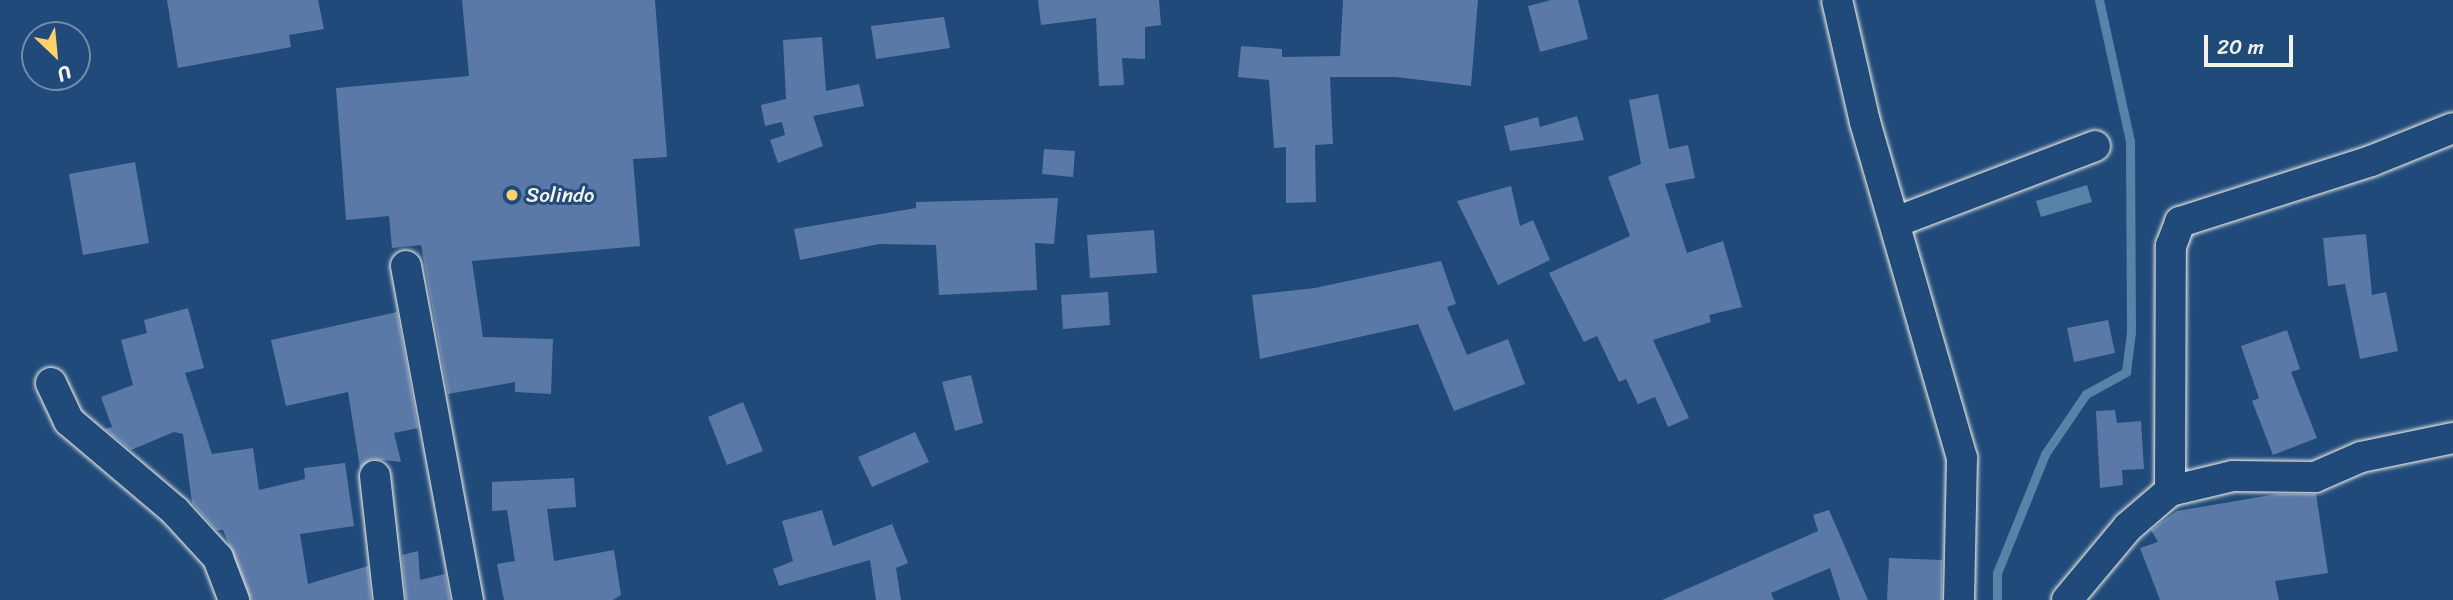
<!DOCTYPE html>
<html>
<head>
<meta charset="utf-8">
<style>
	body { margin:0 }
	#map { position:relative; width:2453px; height:600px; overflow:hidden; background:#1f4a7a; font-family:Sriracha,sans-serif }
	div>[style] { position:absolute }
	.water>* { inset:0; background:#5783a9 }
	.stream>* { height:9px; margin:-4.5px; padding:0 4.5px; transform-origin:4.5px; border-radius:4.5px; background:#5783a9 }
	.building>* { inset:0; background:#5b79a6 }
	.roads { filter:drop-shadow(0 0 2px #f4f1e8) drop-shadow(0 0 2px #f4f1e8) }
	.minor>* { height:30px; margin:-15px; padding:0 15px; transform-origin:15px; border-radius:15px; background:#1f4a7a }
	.dots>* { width:19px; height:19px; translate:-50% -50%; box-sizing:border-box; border:4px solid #1f4a7a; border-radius:50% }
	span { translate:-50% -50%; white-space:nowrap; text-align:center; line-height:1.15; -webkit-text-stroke:6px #1f4a7a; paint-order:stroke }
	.poi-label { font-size:21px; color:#f4f1e8 }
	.left { translate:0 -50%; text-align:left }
	.north { position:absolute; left:21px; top:21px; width:70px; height:70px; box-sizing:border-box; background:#1f4a7a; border:2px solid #748da6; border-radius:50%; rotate:154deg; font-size:19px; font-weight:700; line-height:28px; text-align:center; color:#f4f1e8 }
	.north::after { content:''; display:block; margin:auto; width:24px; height:32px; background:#ffd166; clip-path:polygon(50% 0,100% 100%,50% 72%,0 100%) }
	.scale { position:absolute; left:2204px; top:35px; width:89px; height:32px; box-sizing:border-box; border:4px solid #f4f1e8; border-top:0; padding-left:9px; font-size:21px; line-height:24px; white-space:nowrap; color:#f4f1e8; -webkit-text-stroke:5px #1f4a7a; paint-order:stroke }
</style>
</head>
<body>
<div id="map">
	<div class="water">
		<i style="clip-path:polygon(2087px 185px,2092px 202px,2041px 217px,2036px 201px)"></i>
	</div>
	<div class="stream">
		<i style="left:1997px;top:600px;width:27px;rotate:-90deg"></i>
		<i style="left:1997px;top:573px;width:128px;rotate:-68deg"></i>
		<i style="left:2045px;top:454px;width:73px;rotate:-55.7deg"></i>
		<i style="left:2086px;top:394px;width:46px;rotate:-28.8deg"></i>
		<i style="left:2126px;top:372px;width:40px;rotate:-82.9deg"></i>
		<i style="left:2131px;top:332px;width:191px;rotate:-90.3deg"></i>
		<i style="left:2130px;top:141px;width:144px;rotate:-102.4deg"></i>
	</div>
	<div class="building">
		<i style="clip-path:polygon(167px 0,318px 0,324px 29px,289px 35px,291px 47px,178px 68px)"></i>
		<i style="clip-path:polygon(462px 0,655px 0,667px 157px,633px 159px,640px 246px,472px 261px,483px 337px,553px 339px,551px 394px,515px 392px,515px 382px,448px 394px,421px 245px,392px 248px,389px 216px,346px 220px,336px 88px,469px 76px)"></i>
		<i style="clip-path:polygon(1038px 0,1159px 0,1161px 25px,1145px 27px,1145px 59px,1122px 58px,1124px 85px,1099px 86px,1096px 18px,1041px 25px)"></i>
		<i style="clip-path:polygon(1343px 0,1478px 0,1471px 86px,1396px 77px,1330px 77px,1333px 144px,1315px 145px,1316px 202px,1286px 203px,1286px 147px,1274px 148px,1269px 80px,1238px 77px,1241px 46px,1282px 49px,1282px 57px,1340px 56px)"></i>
		<i style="clip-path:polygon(1551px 0,1578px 0,1588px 39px,1540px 52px,1528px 6px)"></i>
		<i style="clip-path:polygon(944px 17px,950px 48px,876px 59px,871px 26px)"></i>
		<i style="clip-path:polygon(822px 37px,826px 91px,859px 84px,864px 106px,813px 116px,823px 146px,778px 163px,770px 140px,785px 135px,782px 122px,765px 126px,761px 105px,786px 99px,783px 40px)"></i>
		<i style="clip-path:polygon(1658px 94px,1669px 149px,1688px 145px,1695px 178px,1665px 184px,1687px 253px,1723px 241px,1742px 307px,1709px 315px,1711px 322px,1653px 340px,1689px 418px,1668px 427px,1655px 397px,1638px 404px,1626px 379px,1619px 382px,1597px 336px,1584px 342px,1549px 273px,1630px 236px,1608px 177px,1641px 164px,1629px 100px)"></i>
		<i style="clip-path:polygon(1577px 116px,1584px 140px,1510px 151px,1504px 126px,1538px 117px,1540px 127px)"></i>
		<i style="clip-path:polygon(1044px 149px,1075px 151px,1073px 177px,1042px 174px)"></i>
		<i style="clip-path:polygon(135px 162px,149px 243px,83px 255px,69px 174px)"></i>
		<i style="clip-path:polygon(1511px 186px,1520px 226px,1533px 220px,1550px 260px,1498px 285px,1457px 201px)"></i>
		<i style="clip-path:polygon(1058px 198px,1054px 244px,1035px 243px,1037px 290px,939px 295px,936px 245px,879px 244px,800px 260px,794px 229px,916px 208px,916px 202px)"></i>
		<i style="clip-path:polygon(1154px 230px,1157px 273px,1090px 278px,1087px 235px)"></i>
		<i style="clip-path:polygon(2366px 234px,2372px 295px,2386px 292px,2398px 351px,2360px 359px,2345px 284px,2328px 286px,2323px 238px)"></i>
		<i style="clip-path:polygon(1441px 261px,1456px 304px,1447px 307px,1467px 355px,1508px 339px,1525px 384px,1454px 411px,1418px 324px,1260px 359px,1252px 295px,1315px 288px)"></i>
		<i style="clip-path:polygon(1108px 292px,1110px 325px,1063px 329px,1061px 295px)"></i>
		<i style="clip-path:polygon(188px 308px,204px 368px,185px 373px,212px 454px,253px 448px,259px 490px,305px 479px,304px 468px,345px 463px,354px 526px,300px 534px,308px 584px,368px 566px,371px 600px,251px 600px,223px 530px,216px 530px,192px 503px,183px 434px,174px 432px,131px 450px,105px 429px,112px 427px,101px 397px,133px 385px,121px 340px,147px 333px,144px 320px)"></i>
		<i style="clip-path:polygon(397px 312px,418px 428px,394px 433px,401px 462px,372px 459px,360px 468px,348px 392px,286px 406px,271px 340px)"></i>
		<i style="clip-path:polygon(2108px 320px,2115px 353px,2074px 362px,2067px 328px)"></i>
		<i style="clip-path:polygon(2287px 330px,2300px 369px,2291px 372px,2317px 438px,2273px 455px,2252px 401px,2259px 398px,2241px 346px)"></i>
		<i style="clip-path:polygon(971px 375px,983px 423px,955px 431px,942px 382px)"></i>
		<i style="clip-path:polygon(743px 402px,763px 451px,727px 465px,708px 417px)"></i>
		<i style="clip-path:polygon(2115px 410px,2117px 423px,2141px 421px,2144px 469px,2122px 470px,2123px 485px,2100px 488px,2096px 411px)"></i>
		<i style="clip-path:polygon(915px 432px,929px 462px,872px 487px,858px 457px)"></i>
		<i style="clip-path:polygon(574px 478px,576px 507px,547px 509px,554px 561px,614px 550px,621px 595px,613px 600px,504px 600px,497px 564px,515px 561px,507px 510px,492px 511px,492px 482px)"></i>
		<i style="clip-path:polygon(2277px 494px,2316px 494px,2328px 573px,2275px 581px,2279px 600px,2160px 600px,2140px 548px,2158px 542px,2151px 530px,2177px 511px)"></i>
		<i style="clip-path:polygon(822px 510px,833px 546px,892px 524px,908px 563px,896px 568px,901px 600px,876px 600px,870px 560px,779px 586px,773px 569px,793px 561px,782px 521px)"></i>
		<i style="clip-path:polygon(1829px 510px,1868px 600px,1840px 600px,1830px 568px,1771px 593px,1774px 600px,1662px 600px,1818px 531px,1813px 515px)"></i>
		<i style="clip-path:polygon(418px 551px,420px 580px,445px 574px,450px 600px,406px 600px,402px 555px)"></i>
		<i style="clip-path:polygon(1889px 558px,1942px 560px,1942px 600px,1887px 600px)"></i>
	</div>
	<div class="roads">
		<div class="minor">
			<i style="left:1837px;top:0;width:125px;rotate:77.1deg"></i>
			<i style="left:1865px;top:122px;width:350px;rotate:73.9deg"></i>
			<i style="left:1962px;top:458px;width:142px;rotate:91.2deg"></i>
			<i style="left:1896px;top:222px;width:213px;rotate:-20.9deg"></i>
			<i style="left:406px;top:266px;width:340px;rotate:79.5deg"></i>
			<i style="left:51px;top:383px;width:42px;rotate:64.7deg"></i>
			<i style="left:69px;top:421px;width:139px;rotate:40.3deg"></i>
			<i style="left:175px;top:511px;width:64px;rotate:47.5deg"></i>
			<i style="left:218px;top:558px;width:45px;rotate:69.1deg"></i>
			<i style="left:375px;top:476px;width:125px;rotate:83.6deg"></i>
			<i style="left:2170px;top:491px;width:245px;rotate:-89.8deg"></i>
			<i style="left:2171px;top:246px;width:26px;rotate:-69deg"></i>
			<i style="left:2180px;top:222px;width:201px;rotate:-17.7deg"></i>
			<i style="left:2371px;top:161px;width:88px;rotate:-21.9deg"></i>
			<i style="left:2067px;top:600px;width:95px;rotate:-50.1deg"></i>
			<i style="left:2128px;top:527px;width:55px;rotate:-40.6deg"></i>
			<i style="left:2170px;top:491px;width:65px;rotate:-13.4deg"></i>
			<i style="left:2233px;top:476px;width:82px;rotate:0.7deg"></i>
			<i style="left:2315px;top:477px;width:50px;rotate:-23.5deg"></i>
			<i style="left:2361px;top:457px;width:94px;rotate:-11.7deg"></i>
		</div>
	</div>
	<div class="dots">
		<i style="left:512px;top:195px;background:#ffd166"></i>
	</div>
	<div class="poi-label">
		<span class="left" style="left:526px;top:195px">Solindo</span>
	</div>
	<div class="north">U</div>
	<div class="scale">20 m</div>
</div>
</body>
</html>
